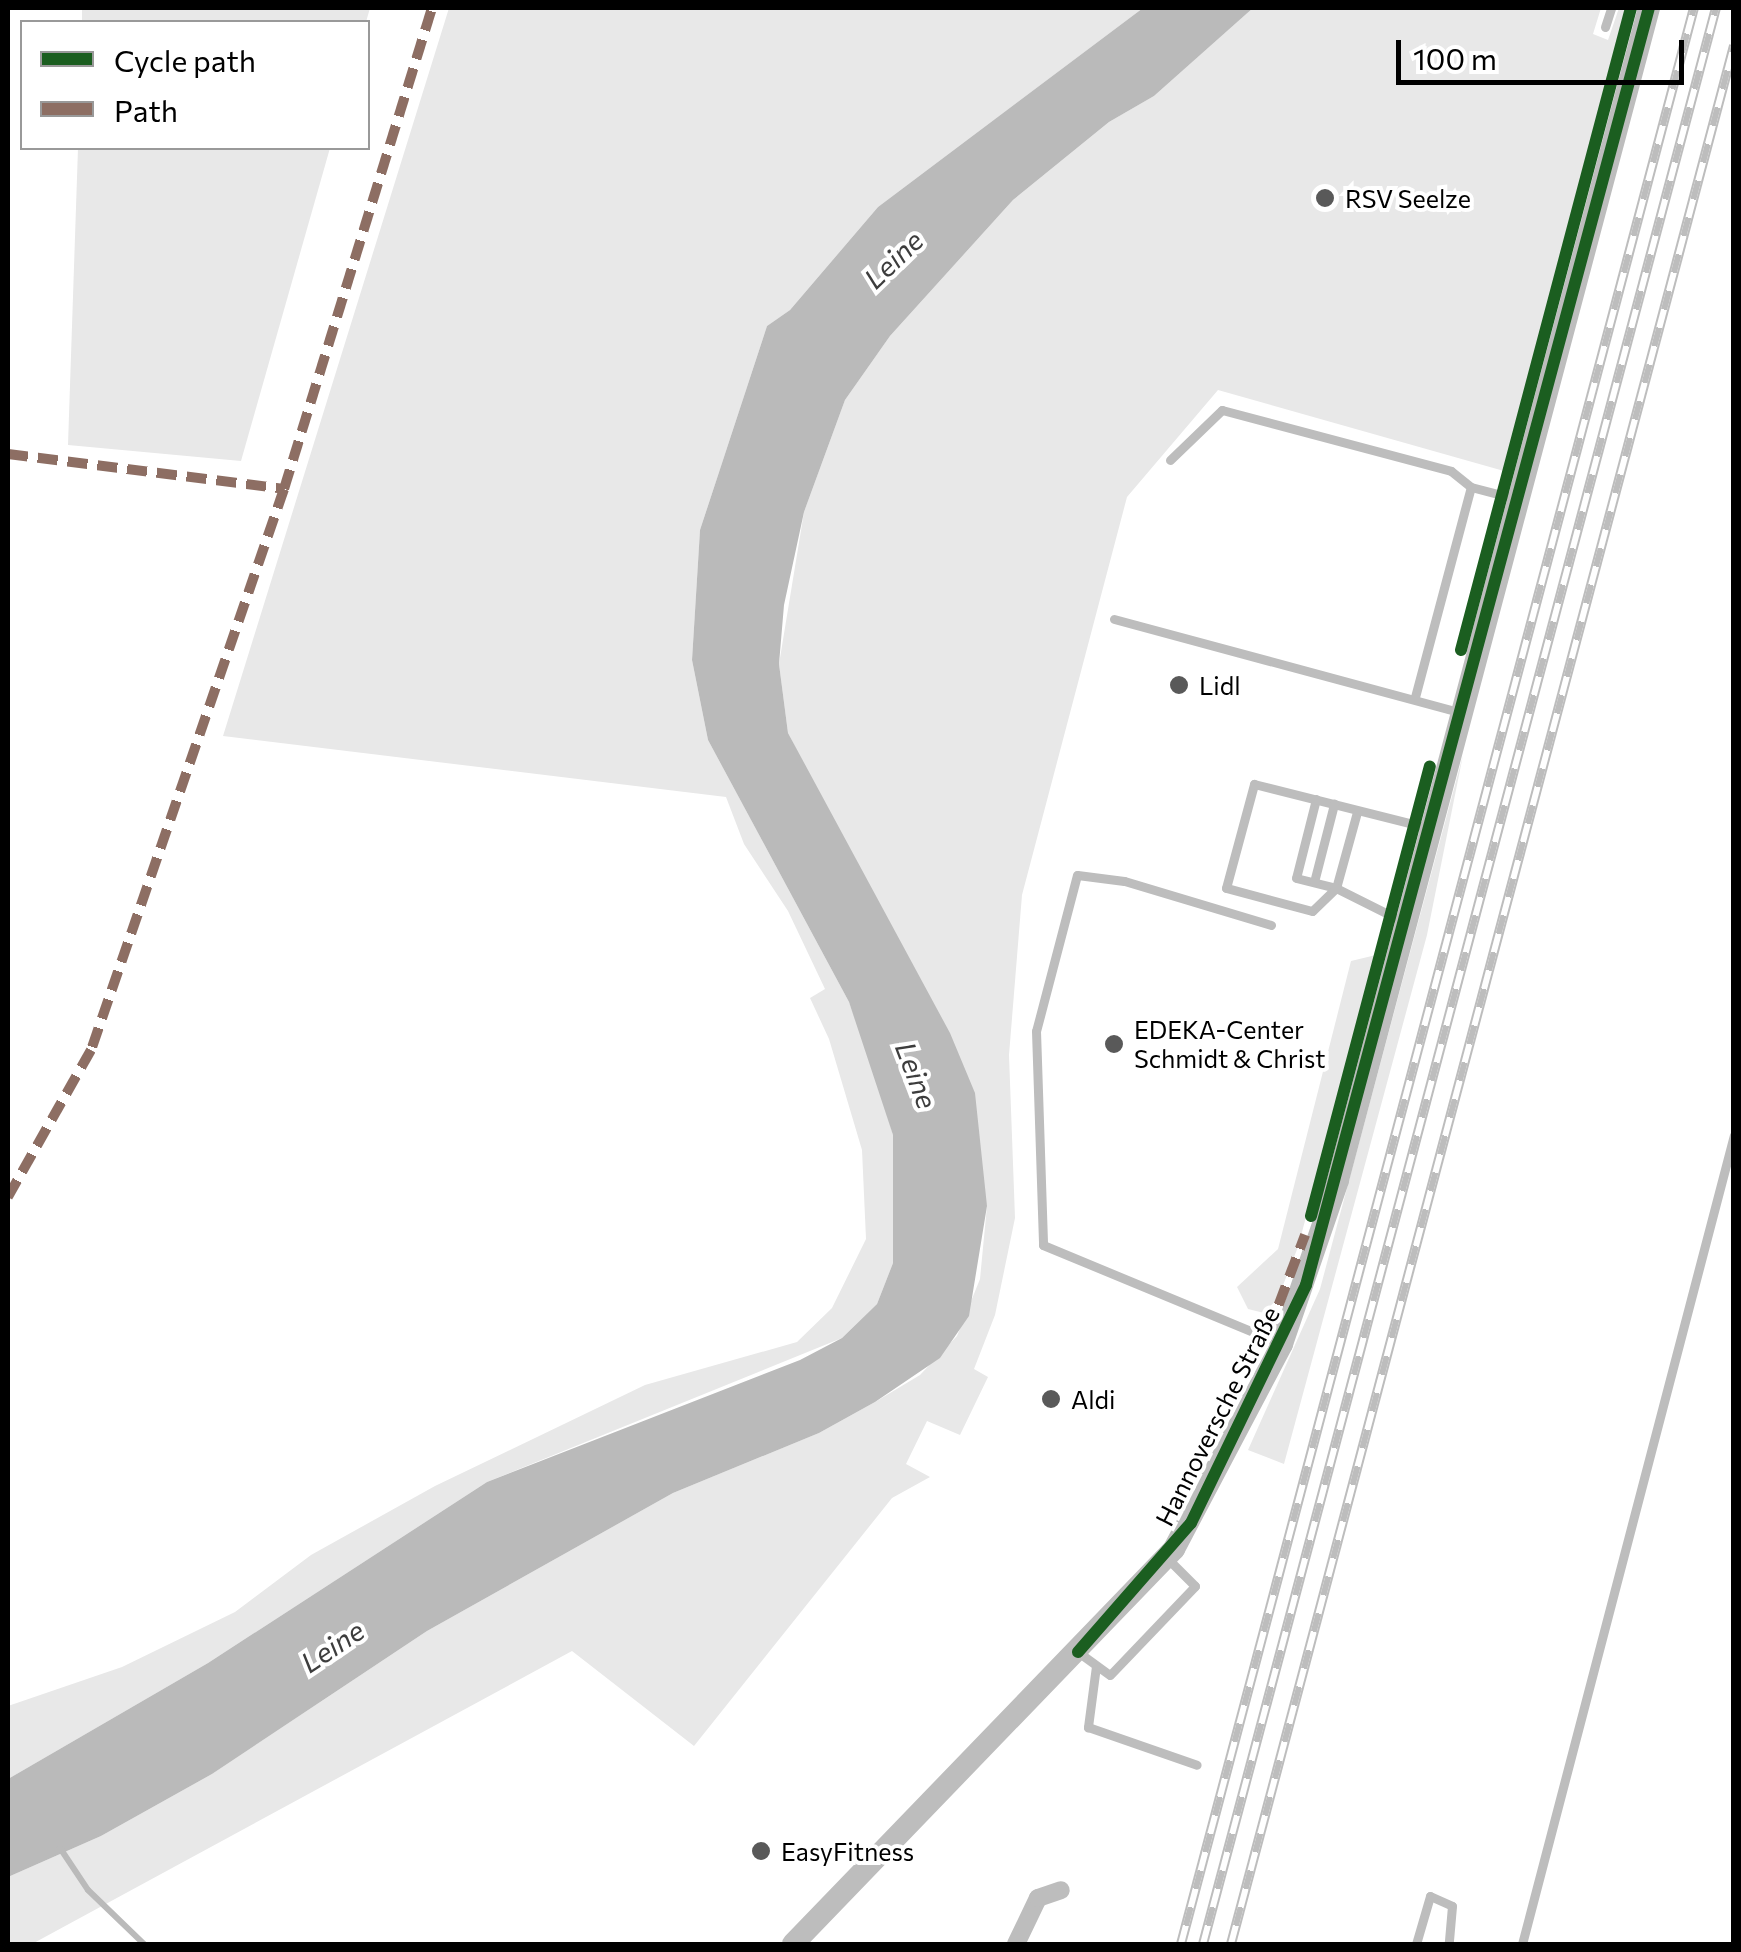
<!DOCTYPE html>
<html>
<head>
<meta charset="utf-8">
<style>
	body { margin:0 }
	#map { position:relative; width:1741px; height:1952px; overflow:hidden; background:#fff; font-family:Commissioner,sans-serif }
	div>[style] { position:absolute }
	.green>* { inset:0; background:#e8e8e8 }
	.water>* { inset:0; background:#bababa }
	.stream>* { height:6px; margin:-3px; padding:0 3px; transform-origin:3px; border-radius:3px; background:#bababa }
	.service>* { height:9px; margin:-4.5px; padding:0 4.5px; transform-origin:4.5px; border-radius:4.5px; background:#bdbdbd }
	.minor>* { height:18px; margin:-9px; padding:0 9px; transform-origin:9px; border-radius:9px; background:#bdbdbd }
	.tertiary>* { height:22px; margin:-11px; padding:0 11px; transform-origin:11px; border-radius:11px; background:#bdbdbd }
	.rail>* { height:10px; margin-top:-5px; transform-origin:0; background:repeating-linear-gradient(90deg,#fff 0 19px,#bdbdbd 0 38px); box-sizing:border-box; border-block:2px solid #bdbdbd }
	.quiet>* { height:10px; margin-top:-5px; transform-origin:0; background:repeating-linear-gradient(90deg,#8d6e63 0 20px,transparent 0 30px) }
	.cycleway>* { height:12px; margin:-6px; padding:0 6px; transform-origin:6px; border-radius:6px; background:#1b5e20 }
	.dots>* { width:28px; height:28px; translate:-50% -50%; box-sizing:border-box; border:5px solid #fff; border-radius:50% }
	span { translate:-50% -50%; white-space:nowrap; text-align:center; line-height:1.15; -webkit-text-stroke:8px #fff; paint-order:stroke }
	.poi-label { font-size:25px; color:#000 }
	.left { translate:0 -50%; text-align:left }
	.street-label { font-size:25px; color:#000 }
	.water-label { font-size:28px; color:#3d3d3d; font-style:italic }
	.frame { position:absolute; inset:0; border:10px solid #000; pointer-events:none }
	.legend { position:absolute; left:20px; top:20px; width:350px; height:130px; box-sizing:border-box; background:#fff; border:2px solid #999; margin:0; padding:12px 18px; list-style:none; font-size:30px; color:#000 }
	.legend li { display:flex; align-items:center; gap:20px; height:50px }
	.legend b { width:50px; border:2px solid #999 }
	.scale { position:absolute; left:1396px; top:40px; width:288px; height:45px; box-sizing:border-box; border:5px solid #000; border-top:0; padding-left:12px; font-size:30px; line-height:35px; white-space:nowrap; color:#000; -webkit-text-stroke:8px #fff; paint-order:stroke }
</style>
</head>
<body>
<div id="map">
	<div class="green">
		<i style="clip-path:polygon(82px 8px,370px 8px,366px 22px,82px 22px)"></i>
		<i style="clip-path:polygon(449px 8px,1143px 8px,878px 207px,790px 310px,767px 326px,700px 530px,692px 660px,708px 740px,849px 1002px,875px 1072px,893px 1135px,893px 1263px,877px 1304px,842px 1338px,487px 1482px,208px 1663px,8px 1779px,8px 1706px,122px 1667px,235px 1612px,311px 1555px,435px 1486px,645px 1385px,797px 1342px,832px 1308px,866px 1239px,862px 1150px,829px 1039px,810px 998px,825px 989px,788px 911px,744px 844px,726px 797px,223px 736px)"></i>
		<i style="clip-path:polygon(1253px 8px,1601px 8px,1593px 34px,1608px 40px,1619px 8px,1626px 8px,1504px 471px,1218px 390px,1127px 497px,1022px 895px,1009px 1055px,1015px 1218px,995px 1315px,974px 1369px,988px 1377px,960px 1435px,927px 1421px,906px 1464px,930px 1477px,892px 1498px,694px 1746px,572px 1651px,32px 1944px,8px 1944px,8px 1877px,101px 1836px,212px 1774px,427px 1631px,673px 1493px,819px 1433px,875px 1402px,920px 1375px,957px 1336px,980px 1279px,987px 1206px,851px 858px,788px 733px,779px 664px,804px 512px,845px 400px,890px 336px,1013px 200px,1109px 122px,1154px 96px)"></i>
		<i style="clip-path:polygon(78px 148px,330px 148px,241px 461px,68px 445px)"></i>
		<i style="clip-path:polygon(1463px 755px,1427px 935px,1284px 1464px,1248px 1450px,1320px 1289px)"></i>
		<i style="clip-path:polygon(1376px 955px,1298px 1247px,1278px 1298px,1264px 1313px,1248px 1309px,1237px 1287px,1278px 1249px,1351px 961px)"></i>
	</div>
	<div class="water">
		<i style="clip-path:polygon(1143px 8px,1253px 8px,1154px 96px,1109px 122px,1013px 200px,890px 336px,845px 400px,804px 512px,784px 605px,779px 664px,788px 733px,950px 1033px,975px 1093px,987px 1206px,969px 1316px,940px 1358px,875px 1402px,819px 1433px,673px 1493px,427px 1631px,212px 1774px,101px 1836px,8px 1877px,8px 1779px,208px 1663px,487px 1482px,800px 1360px,842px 1338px,877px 1304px,893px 1263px,893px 1135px,849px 1002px,708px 740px,692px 660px,700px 530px,767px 326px,790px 310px,878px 207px)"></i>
	</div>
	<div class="stream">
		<i style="left:60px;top:1848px;width:50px;rotate:56.3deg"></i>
		<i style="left:88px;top:1890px;width:78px;rotate:44deg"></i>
	</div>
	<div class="service">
		<i style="left:1605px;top:27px;width:20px;rotate:-72deg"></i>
		<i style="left:1170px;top:460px;width:72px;rotate:-43.9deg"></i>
		<i style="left:1222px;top:410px;width:237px;rotate:14.9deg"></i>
		<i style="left:1451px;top:471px;width:26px;rotate:39deg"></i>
		<i style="left:1471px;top:487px;width:48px;rotate:14.6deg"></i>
		<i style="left:1114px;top:619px;width:357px;rotate:15.1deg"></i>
		<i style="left:1415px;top:697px;width:217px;rotate:-75.1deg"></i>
		<i style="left:1316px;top:799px;width:81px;rotate:104.2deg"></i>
		<i style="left:1296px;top:878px;width:41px;rotate:14deg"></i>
		<i style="left:1336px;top:888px;width:76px;rotate:26.6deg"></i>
		<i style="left:1357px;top:812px;width:79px;rotate:105.4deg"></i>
		<i style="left:1336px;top:888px;width:33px;rotate:136deg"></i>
		<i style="left:1312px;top:911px;width:89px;rotate:-165deg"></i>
		<i style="left:1226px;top:888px;width:108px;rotate:-74.9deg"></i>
		<i style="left:1254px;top:784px;width:180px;rotate:14.1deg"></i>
		<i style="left:1314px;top:882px;width:81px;rotate:-75.6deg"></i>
		<i style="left:1271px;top:925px;width:153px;rotate:-163.3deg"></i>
		<i style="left:1124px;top:881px;width:47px;rotate:-172.7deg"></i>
		<i style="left:1077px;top:875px;width:161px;rotate:104.7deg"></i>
		<i style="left:1036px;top:1031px;width:214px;rotate:88.1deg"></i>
		<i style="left:1043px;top:1245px;width:256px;rotate:22.5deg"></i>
		<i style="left:1078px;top:1652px;width:39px;rotate:36deg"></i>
		<i style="left:1110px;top:1675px;width:123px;rotate:-46.3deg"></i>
		<i style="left:1195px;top:1586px;width:40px;rotate:-135deg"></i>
		<i style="left:1096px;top:1666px;width:62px;rotate:97.5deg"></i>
		<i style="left:1088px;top:1727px;width:115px;rotate:19.2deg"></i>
		<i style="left:1416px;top:1944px;width:50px;rotate:-73.7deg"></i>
		<i style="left:1430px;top:1896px;width:24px;rotate:24deg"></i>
		<i style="left:1452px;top:1906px;width:38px;rotate:95deg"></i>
		<i style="left:1522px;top:1944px;width:836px;rotate:-75.32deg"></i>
	</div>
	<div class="minor">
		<i style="left:1016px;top:1944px;width:51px;rotate:-64.4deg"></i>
		<i style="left:1038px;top:1898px;width:24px;rotate:-19deg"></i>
	</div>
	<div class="tertiary">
		<i style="left:793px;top:1944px;width:549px;rotate:-46.03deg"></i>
		<i style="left:1174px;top:1549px;width:232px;rotate:-62.2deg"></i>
		<i style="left:1282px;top:1344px;width:173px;rotate:-71.1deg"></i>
		<i style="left:1338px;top:1180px;width:1213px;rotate:-75.14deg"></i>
	</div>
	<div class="rail">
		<i style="left:1181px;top:1944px;width:2003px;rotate:-75.16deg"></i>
		<i style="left:1203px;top:1944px;width:2003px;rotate:-75.16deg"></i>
		<i style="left:1231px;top:1944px;width:1964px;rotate:-75.16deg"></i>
	</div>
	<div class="quiet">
		<i style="left:8px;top:454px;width:278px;rotate:7.2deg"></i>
		<i style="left:284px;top:489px;width:593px;rotate:108.98deg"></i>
		<i style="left:91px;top:1050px;width:169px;rotate:119.5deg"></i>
		<i style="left:284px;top:489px;width:503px;rotate:-72.9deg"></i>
		<i style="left:1268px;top:1333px;width:105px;rotate:-69.3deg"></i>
	</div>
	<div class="cycleway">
		<i style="left:1461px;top:650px;width:664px;rotate:-75.17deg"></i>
		<i style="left:1311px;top:1216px;width:465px;rotate:-75.2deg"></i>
		<i style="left:1078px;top:1652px;width:171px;rotate:-48.8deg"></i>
		<i style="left:1191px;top:1523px;width:264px;rotate:-64.2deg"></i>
		<i style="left:1306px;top:1285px;width:1322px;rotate:-74.97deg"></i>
	</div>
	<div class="dots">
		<i style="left:1325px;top:198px;background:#595959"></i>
		<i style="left:1179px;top:685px;background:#595959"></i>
		<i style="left:1114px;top:1044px;background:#595959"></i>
		<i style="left:1051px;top:1399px;background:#595959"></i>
		<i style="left:761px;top:1851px;background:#595959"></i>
	</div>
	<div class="poi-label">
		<span class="left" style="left:1345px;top:198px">RSV Seelze</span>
		<span class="left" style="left:1199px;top:685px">Lidl</span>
		<span class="left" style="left:1134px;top:1044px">EDEKA-Center<br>Schmidt &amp; Christ</span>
		<span class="left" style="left:1071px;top:1399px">Aldi</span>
		<span class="left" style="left:781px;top:1851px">EasyFitness</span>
	</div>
	<div class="street-label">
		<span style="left:1217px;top:1416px;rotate:-63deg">Hannoversche Straße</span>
	</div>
	<div class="water-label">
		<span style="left:893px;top:259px;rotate:-44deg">Leine</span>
		<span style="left:917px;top:1075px;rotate:69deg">Leine</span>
		<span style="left:332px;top:1646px;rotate:-34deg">Leine</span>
	</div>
	<div class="frame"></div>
	<ul class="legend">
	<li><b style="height:12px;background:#1b5e20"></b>Cycle path</li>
	<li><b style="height:12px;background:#8d6e63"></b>Path</li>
	</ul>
	<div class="scale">100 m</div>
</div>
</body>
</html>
